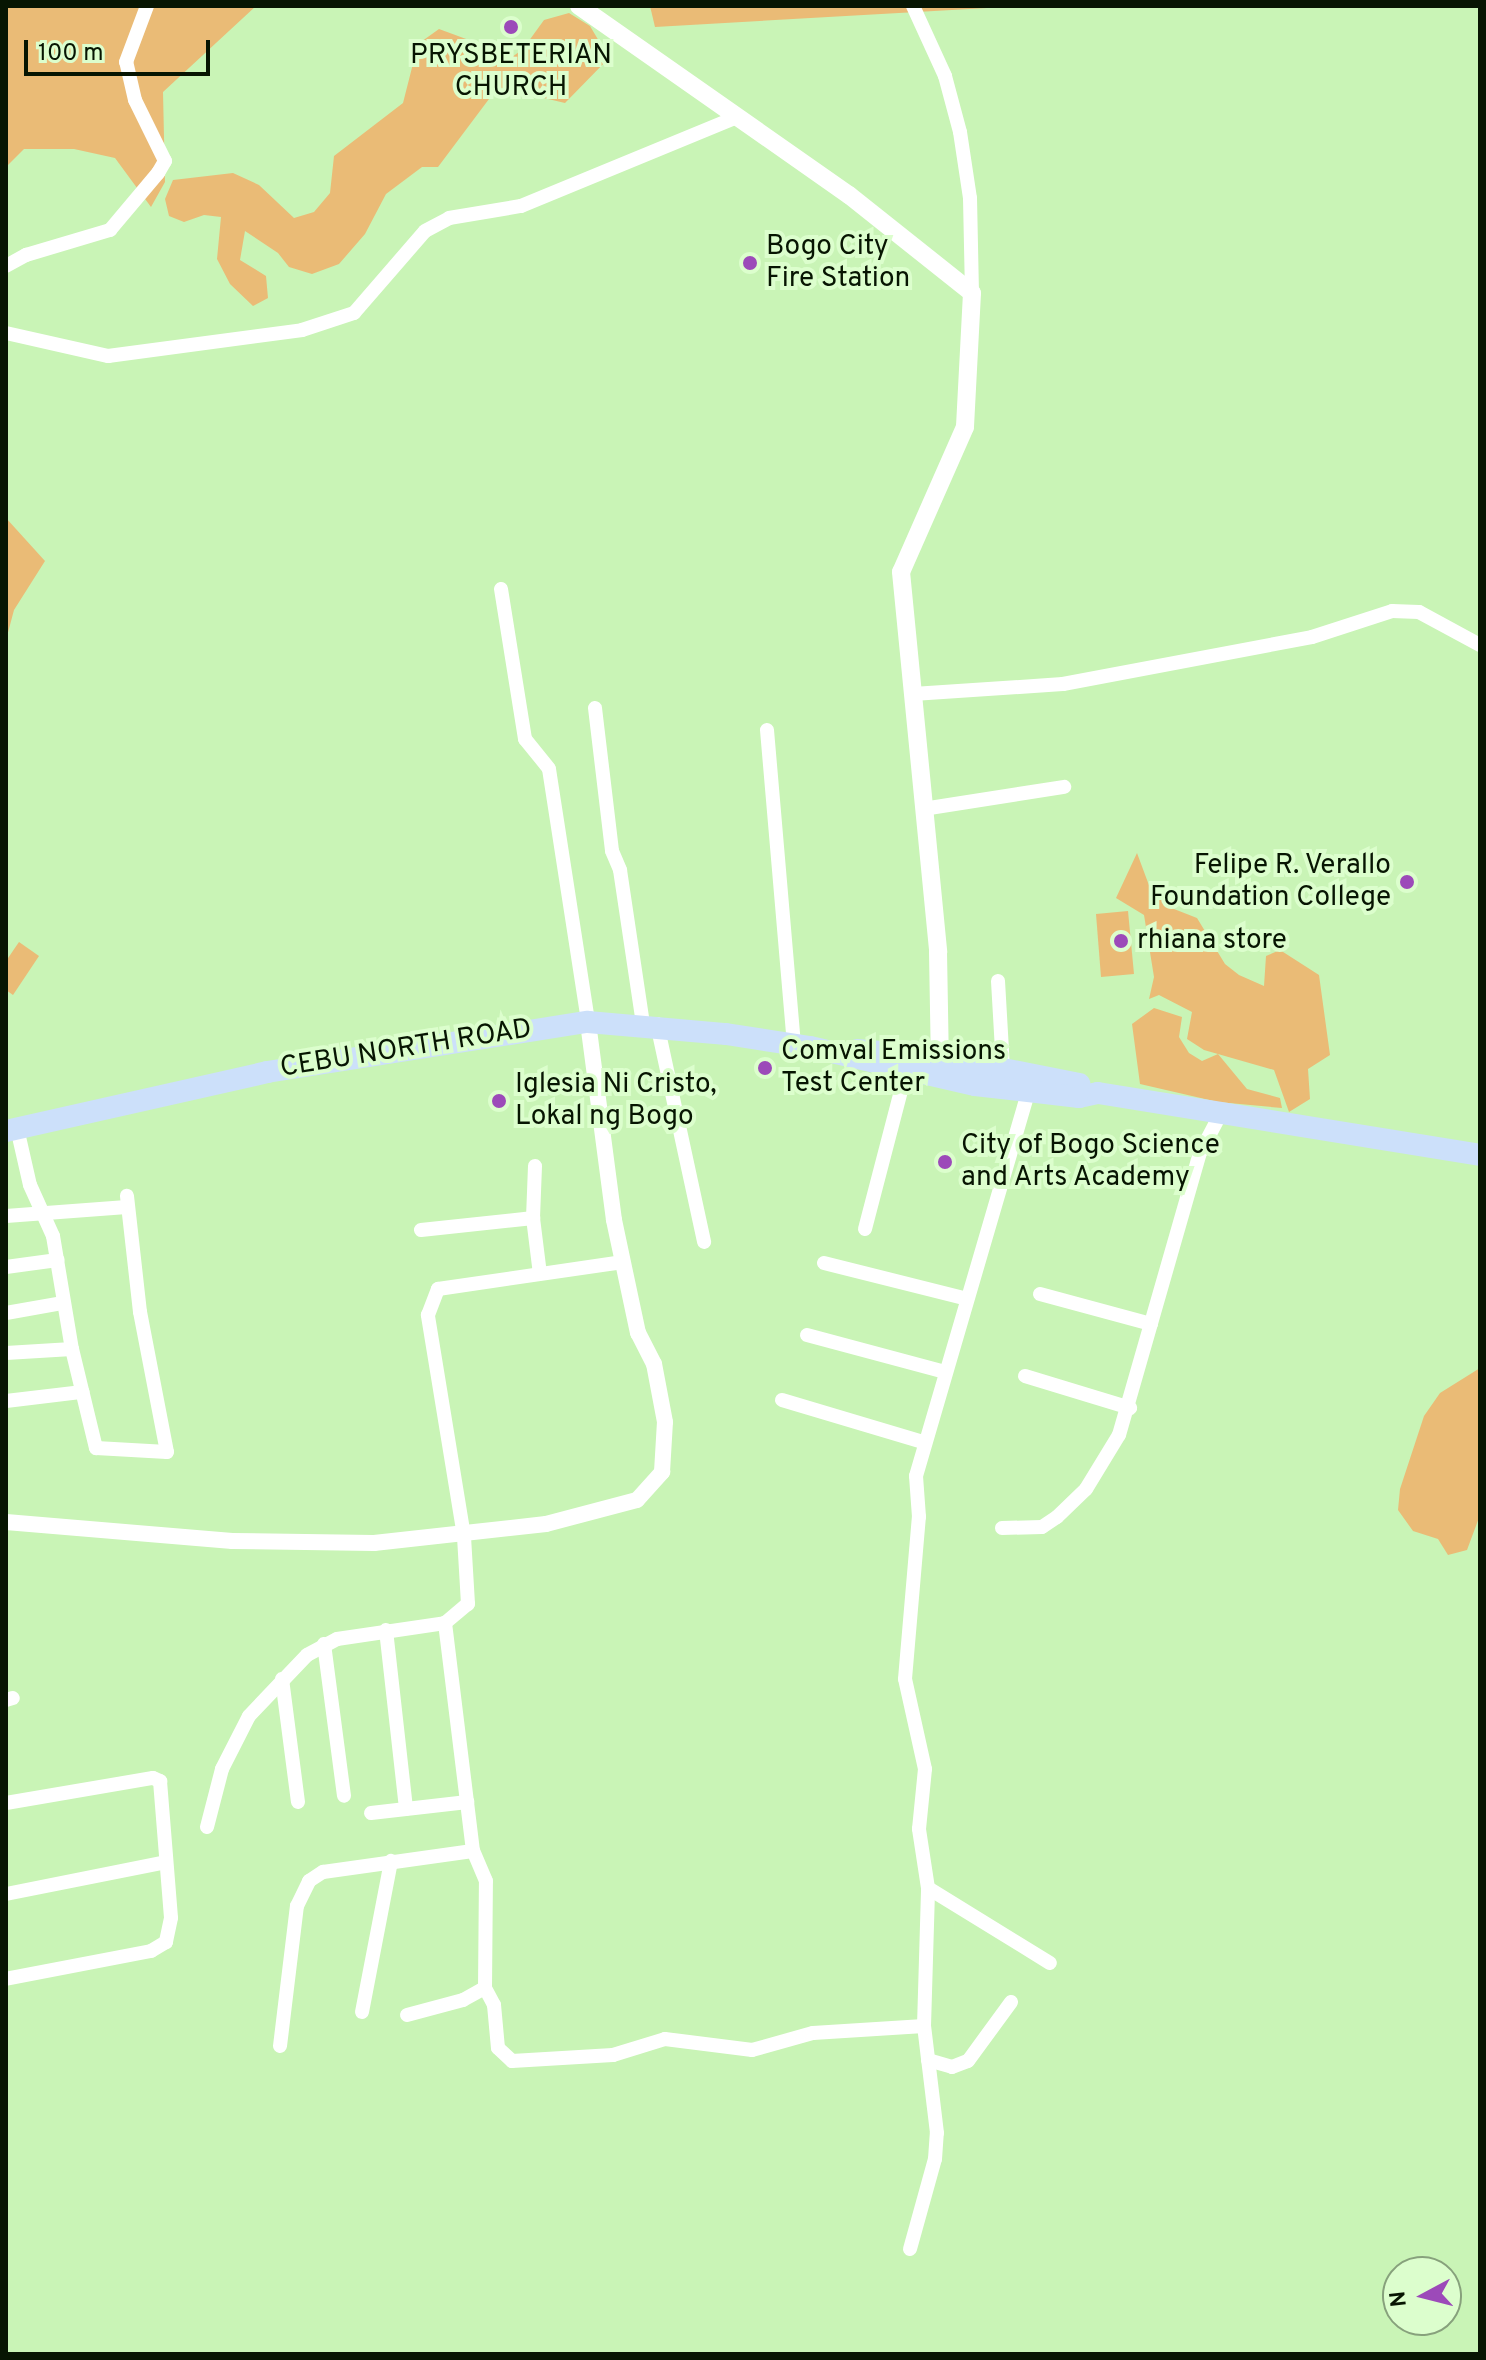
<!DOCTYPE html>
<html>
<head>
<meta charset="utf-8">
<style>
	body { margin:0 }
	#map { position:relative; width:1486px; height:2360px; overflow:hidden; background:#c9f4b6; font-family:Overpass,sans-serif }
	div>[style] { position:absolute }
	.green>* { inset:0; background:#eabb76 }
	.minor>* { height:14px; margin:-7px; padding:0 7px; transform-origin:7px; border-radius:7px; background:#fff }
	.tertiary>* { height:16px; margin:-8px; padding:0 8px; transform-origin:8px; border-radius:8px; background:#fff }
	.secondary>* { height:18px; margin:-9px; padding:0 9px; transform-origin:9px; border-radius:9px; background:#fff }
	.trunk>* { height:22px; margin:-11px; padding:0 11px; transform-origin:11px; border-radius:11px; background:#cce0fa }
	.dots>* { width:22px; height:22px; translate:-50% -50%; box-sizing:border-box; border:4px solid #dcfecd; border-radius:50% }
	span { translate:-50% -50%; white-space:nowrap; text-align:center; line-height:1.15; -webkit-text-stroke:8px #dcfecd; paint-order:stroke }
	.poi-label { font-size:28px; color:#071502 }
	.left { translate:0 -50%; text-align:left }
	.right { translate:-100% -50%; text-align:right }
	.street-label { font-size:28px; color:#071502 }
	.frame { position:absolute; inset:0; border:8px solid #071502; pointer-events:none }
	.north { position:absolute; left:1382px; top:2256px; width:80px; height:80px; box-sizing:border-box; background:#dcfecd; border:2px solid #87a17c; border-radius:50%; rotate:263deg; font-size:22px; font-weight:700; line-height:32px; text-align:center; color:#071502 }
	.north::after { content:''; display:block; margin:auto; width:28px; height:36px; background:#9c4ab9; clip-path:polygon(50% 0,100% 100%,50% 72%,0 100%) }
	.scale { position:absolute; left:24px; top:40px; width:186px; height:36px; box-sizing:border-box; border:4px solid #071502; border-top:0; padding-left:10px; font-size:24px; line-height:28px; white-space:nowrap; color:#071502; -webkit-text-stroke:6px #dcfecd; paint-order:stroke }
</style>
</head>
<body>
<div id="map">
	<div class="green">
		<i style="clip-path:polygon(6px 6px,256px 6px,163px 92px,165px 182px,151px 207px,115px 158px,74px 149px,24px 149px,6px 167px)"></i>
		<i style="clip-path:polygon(650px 6px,1021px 6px,655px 27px)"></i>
		<i style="clip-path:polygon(569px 13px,590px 26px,609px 58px,565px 103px,498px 87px,438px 167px,422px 167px,386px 194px,365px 234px,339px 264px,312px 274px,289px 267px,278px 253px,245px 231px,240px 260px,266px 276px,268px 298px,253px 306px,230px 284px,217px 259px,221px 217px,204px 215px,184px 222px,169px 216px,165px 199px,173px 180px,233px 173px,259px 185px,294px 218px,314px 212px,330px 193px,334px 156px,403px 103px,418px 44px,439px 29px,477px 43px,504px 63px,523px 49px,544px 20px)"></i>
		<i style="clip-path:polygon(6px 518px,45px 561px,14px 610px,6px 640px)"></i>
		<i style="clip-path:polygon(1137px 853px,1150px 888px,1174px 909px,1197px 918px,1225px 964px,1239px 975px,1264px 986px,1266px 956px,1280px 950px,1319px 975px,1330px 1055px,1308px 1069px,1310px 1099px,1289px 1112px,1274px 1070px,1204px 1050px,1187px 1039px,1192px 1012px,1159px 995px,1149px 999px,1154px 977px,1144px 915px,1116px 898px)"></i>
		<i style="clip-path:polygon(1128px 911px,1134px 974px,1101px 977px,1096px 914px)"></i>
		<i style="clip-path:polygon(19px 942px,39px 956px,13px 995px,6px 990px,6px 961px)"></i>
		<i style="clip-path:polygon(1154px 1008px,1182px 1017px,1179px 1037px,1189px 1053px,1202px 1061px,1218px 1054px,1247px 1089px,1280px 1098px,1282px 1108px,1218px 1102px,1140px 1084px,1132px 1024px)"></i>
		<i style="clip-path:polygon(1480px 1368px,1480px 1515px,1467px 1550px,1448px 1555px,1438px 1539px,1413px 1531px,1398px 1510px,1400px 1489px,1424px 1416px,1440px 1393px)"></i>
	</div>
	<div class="minor">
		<i style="left:913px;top:6px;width:77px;rotate:65.4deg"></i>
		<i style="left:945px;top:76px;width:58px;rotate:75deg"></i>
		<i style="left:960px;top:132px;width:67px;rotate:81.4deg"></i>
		<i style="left:970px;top:198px;width:95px;rotate:88.8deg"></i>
		<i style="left:6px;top:266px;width:23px;rotate:-29deg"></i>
		<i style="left:26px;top:255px;width:88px;rotate:-16.6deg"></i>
		<i style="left:110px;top:230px;width:75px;rotate:-49.9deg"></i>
		<i style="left:158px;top:173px;width:14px;rotate:-60deg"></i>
		<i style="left:165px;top:161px;width:68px;rotate:-116.2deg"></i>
		<i style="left:135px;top:100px;width:39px;rotate:-103deg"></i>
		<i style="left:126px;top:62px;width:60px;rotate:-69.4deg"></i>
		<i style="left:6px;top:333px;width:105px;rotate:12.7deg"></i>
		<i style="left:108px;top:356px;width:196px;rotate:-7.6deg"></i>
		<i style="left:302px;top:330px;width:55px;rotate:-18.1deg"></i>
		<i style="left:354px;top:313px;width:108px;rotate:-49.1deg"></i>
		<i style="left:425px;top:231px;width:27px;rotate:-28deg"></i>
		<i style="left:449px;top:218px;width:73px;rotate:-9.5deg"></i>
		<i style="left:521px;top:206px;width:231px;rotate:-22.4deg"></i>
		<i style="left:501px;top:589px;width:152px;rotate:80.9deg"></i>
		<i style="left:525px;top:739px;width:38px;rotate:51deg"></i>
		<i style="left:549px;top:769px;width:256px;rotate:81.2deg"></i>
		<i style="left:913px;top:694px;width:150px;rotate:-3.8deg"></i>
		<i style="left:1063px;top:684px;width:253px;rotate:-10.7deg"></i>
		<i style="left:1312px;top:637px;width:84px;rotate:-18deg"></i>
		<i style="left:1392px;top:611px;width:27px;rotate:2deg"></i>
		<i style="left:1419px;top:612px;width:69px;rotate:28.4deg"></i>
		<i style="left:595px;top:708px;width:144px;rotate:83.2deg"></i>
		<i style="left:612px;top:851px;width:21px;rotate:67deg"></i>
		<i style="left:620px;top:870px;width:155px;rotate:81.5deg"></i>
		<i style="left:767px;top:730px;width:315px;rotate:85.1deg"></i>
		<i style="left:923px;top:809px;width:143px;rotate:-8.9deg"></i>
		<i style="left:998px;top:981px;width:86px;rotate:86.7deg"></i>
		<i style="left:657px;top:1024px;width:223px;rotate:77.8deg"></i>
		<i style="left:17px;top:1128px;width:58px;rotate:77.2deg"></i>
		<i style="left:30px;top:1185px;width:56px;rotate:65.7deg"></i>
		<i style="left:53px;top:1236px;width:115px;rotate:80.5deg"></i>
		<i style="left:72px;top:1349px;width:102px;rotate:76.4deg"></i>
		<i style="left:96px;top:1448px;width:71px;rotate:3.2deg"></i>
		<i style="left:167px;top:1452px;width:143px;rotate:-100.9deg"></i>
		<i style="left:140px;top:1312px;width:117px;rotate:-96.4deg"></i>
		<i style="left:535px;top:1166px;width:52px;rotate:92.2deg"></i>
		<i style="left:533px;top:1218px;width:56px;rotate:82.9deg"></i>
		<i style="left:6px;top:1216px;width:121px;rotate:-4.3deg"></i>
		<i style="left:865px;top:1229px;width:162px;rotate:-75.4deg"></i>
		<i style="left:421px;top:1230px;width:113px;rotate:-6.1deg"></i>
		<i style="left:824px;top:1263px;width:147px;rotate:14.1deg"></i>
		<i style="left:6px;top:1267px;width:52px;rotate:-7.7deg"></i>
		<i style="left:1040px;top:1294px;width:115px;rotate:15.1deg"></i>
		<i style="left:6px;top:1313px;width:58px;rotate:-10deg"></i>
		<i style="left:807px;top:1335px;width:143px;rotate:15deg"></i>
		<i style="left:6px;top:1353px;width:66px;rotate:-3.5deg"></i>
		<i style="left:1025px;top:1376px;width:110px;rotate:16.9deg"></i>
		<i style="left:782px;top:1400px;width:147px;rotate:16.6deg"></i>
		<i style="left:6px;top:1401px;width:77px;rotate:-6.8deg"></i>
		<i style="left:1002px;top:1528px;width:40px;rotate:-1.4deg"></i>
		<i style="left:1042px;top:1527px;width:18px;rotate:-34deg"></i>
		<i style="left:1057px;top:1517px;width:40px;rotate:-44deg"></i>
		<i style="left:1086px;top:1489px;width:63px;rotate:-58.6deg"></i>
		<i style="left:1119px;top:1435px;width:293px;rotate:-74deg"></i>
		<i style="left:1200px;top:1153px;width:45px;rotate:-62.3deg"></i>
		<i style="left:386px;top:1630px;width:180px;rotate:83.6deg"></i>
		<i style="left:324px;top:1644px;width:153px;rotate:82.5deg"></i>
		<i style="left:282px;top:1679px;width:124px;rotate:82.6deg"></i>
		<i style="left:6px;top:1700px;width:7px;rotate:-16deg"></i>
		<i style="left:6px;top:1803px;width:149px;rotate:-9.7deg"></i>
		<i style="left:153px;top:1778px;width:8px;rotate:23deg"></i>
		<i style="left:160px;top:1781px;width:137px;rotate:85.4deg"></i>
		<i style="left:171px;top:1918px;width:25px;rotate:102deg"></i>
		<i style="left:166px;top:1942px;width:17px;rotate:149deg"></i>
		<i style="left:151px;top:1951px;width:148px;rotate:169.1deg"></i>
		<i style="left:371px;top:1813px;width:97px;rotate:-6.5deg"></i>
		<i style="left:207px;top:1827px;width:60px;rotate:-75.5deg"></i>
		<i style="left:222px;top:1769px;width:59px;rotate:-63deg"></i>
		<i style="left:249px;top:1716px;width:84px;rotate:-46.4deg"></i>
		<i style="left:307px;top:1655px;width:34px;rotate:-28deg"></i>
		<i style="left:337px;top:1639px;width:109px;rotate:-8.4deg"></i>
		<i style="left:445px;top:1623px;width:30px;rotate:-40deg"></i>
		<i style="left:468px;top:1604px;width:68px;rotate:-93.4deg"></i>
		<i style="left:464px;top:1536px;width:224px;rotate:-99.3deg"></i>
		<i style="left:428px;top:1315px;width:28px;rotate:-69deg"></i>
		<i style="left:438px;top:1289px;width:187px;rotate:-8.3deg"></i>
		<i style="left:928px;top:1888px;width:143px;rotate:31.6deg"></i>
		<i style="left:6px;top:1894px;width:163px;rotate:-11.3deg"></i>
		<i style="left:485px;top:1988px;width:19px;rotate:62deg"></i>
		<i style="left:494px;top:2005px;width:43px;rotate:84.7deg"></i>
		<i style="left:498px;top:2048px;width:19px;rotate:43deg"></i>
		<i style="left:512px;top:2061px;width:101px;rotate:-3.4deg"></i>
		<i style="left:613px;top:2055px;width:54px;rotate:-17.1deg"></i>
		<i style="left:665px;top:2039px;width:88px;rotate:7.2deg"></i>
		<i style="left:752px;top:2050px;width:63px;rotate:-15.6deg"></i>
		<i style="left:813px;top:2033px;width:111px;rotate:-3.6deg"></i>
		<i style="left:362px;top:2012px;width:154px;rotate:-79.1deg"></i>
		<i style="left:407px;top:2015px;width:58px;rotate:-15deg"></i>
		<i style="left:463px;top:2000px;width:25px;rotate:-29deg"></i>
		<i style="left:485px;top:1988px;width:107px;rotate:-89.5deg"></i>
		<i style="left:486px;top:1881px;width:33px;rotate:-113deg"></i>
		<i style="left:473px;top:1851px;width:230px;rotate:-97deg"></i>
		<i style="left:280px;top:2046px;width:141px;rotate:-83.1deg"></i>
		<i style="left:297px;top:1906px;width:28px;rotate:-64deg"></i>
		<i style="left:309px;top:1881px;width:17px;rotate:-33deg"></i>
		<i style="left:323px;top:1872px;width:151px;rotate:-8deg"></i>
		<i style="left:928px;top:2060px;width:25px;rotate:16deg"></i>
		<i style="left:952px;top:2067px;width:17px;rotate:-21deg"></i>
		<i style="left:968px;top:2061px;width:73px;rotate:-53.9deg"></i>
		<i style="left:910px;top:2249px;width:93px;rotate:-74.5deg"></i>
		<i style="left:935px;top:2159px;width:26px;rotate:-86deg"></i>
		<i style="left:937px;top:2133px;width:108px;rotate:-96.9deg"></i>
		<i style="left:924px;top:2026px;width:138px;rotate:-88.3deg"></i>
		<i style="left:928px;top:1888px;width:60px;rotate:-98.7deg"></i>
		<i style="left:919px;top:1829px;width:60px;rotate:-84.3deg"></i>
		<i style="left:925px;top:1769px;width:92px;rotate:-102.5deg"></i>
		<i style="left:905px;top:1679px;width:163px;rotate:-85.1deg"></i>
		<i style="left:919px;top:1517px;width:41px;rotate:-94.2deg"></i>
		<i style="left:916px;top:1476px;width:406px;rotate:-73.7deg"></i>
	</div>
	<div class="tertiary">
		<i style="left:6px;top:1522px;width:227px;rotate:4.8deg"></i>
		<i style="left:232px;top:1541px;width:142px;rotate:0.8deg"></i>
		<i style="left:374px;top:1543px;width:173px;rotate:-6.3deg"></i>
		<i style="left:546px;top:1524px;width:94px;rotate:-14.8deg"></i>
		<i style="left:637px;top:1500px;width:38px;rotate:-48deg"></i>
		<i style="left:662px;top:1472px;width:50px;rotate:-86.6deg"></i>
		<i style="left:665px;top:1422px;width:59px;rotate:-100.7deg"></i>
		<i style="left:654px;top:1364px;width:35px;rotate:-117deg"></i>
		<i style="left:638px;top:1333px;width:116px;rotate:-102deg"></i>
		<i style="left:614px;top:1220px;width:200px;rotate:-97.5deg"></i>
	</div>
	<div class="secondary">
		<i style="left:579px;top:6px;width:330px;rotate:35deg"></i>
		<i style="left:849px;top:195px;width:157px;rotate:38.5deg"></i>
		<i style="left:972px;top:293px;width:134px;rotate:93deg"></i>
		<i style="left:965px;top:427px;width:158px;rotate:113.8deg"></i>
		<i style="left:901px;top:572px;width:382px;rotate:84.4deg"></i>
		<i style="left:938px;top:952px;width:116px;rotate:89deg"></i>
	</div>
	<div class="trunk">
		<i style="left:857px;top:1050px;width:85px;rotate:4.7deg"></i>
		<i style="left:942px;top:1057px;width:140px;rotate:11.1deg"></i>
		<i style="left:6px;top:1131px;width:268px;rotate:-12.7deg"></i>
		<i style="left:267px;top:1072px;width:325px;rotate:-8.9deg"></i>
		<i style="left:588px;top:1022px;width:139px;rotate:5deg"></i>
		<i style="left:726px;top:1034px;width:85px;rotate:8.8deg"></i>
		<i style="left:810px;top:1047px;width:169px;rotate:13deg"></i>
		<i style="left:975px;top:1085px;width:105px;rotate:6.6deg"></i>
		<i style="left:1079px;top:1097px;width:19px;rotate:-12deg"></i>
		<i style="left:1098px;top:1093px;width:387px;rotate:9.2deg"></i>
	</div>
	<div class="dots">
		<i style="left:511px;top:27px;background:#9c4ab9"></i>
		<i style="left:750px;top:263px;background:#9c4ab9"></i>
		<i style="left:1407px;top:882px;background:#9c4ab9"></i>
		<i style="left:1121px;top:941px;background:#9c4ab9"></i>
		<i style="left:765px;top:1068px;background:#9c4ab9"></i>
		<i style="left:499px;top:1101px;background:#9c4ab9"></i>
		<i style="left:945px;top:1162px;background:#9c4ab9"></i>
	</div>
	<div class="poi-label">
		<span style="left:511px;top:72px">PRYSBETERIAN<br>CHURCH</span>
		<span class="left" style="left:766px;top:263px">Bogo City<br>Fire Station</span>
		<span class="right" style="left:1391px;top:882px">Felipe R. Verallo<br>Foundation College</span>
		<span class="left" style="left:1137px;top:941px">rhiana store</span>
		<span class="left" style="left:781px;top:1068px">Comval Emissions<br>Test Center</span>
		<span class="left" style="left:515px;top:1101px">Iglesia Ni Cristo,<br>Lokal ng Bogo</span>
		<span class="left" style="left:961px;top:1162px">City of Bogo Science<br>and Arts Academy</span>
	</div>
	<div class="street-label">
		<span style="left:406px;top:1049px;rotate:-9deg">CEBU NORTH ROAD</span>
	</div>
	<div class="frame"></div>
	<div class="north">N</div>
	<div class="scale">100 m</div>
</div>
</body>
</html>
